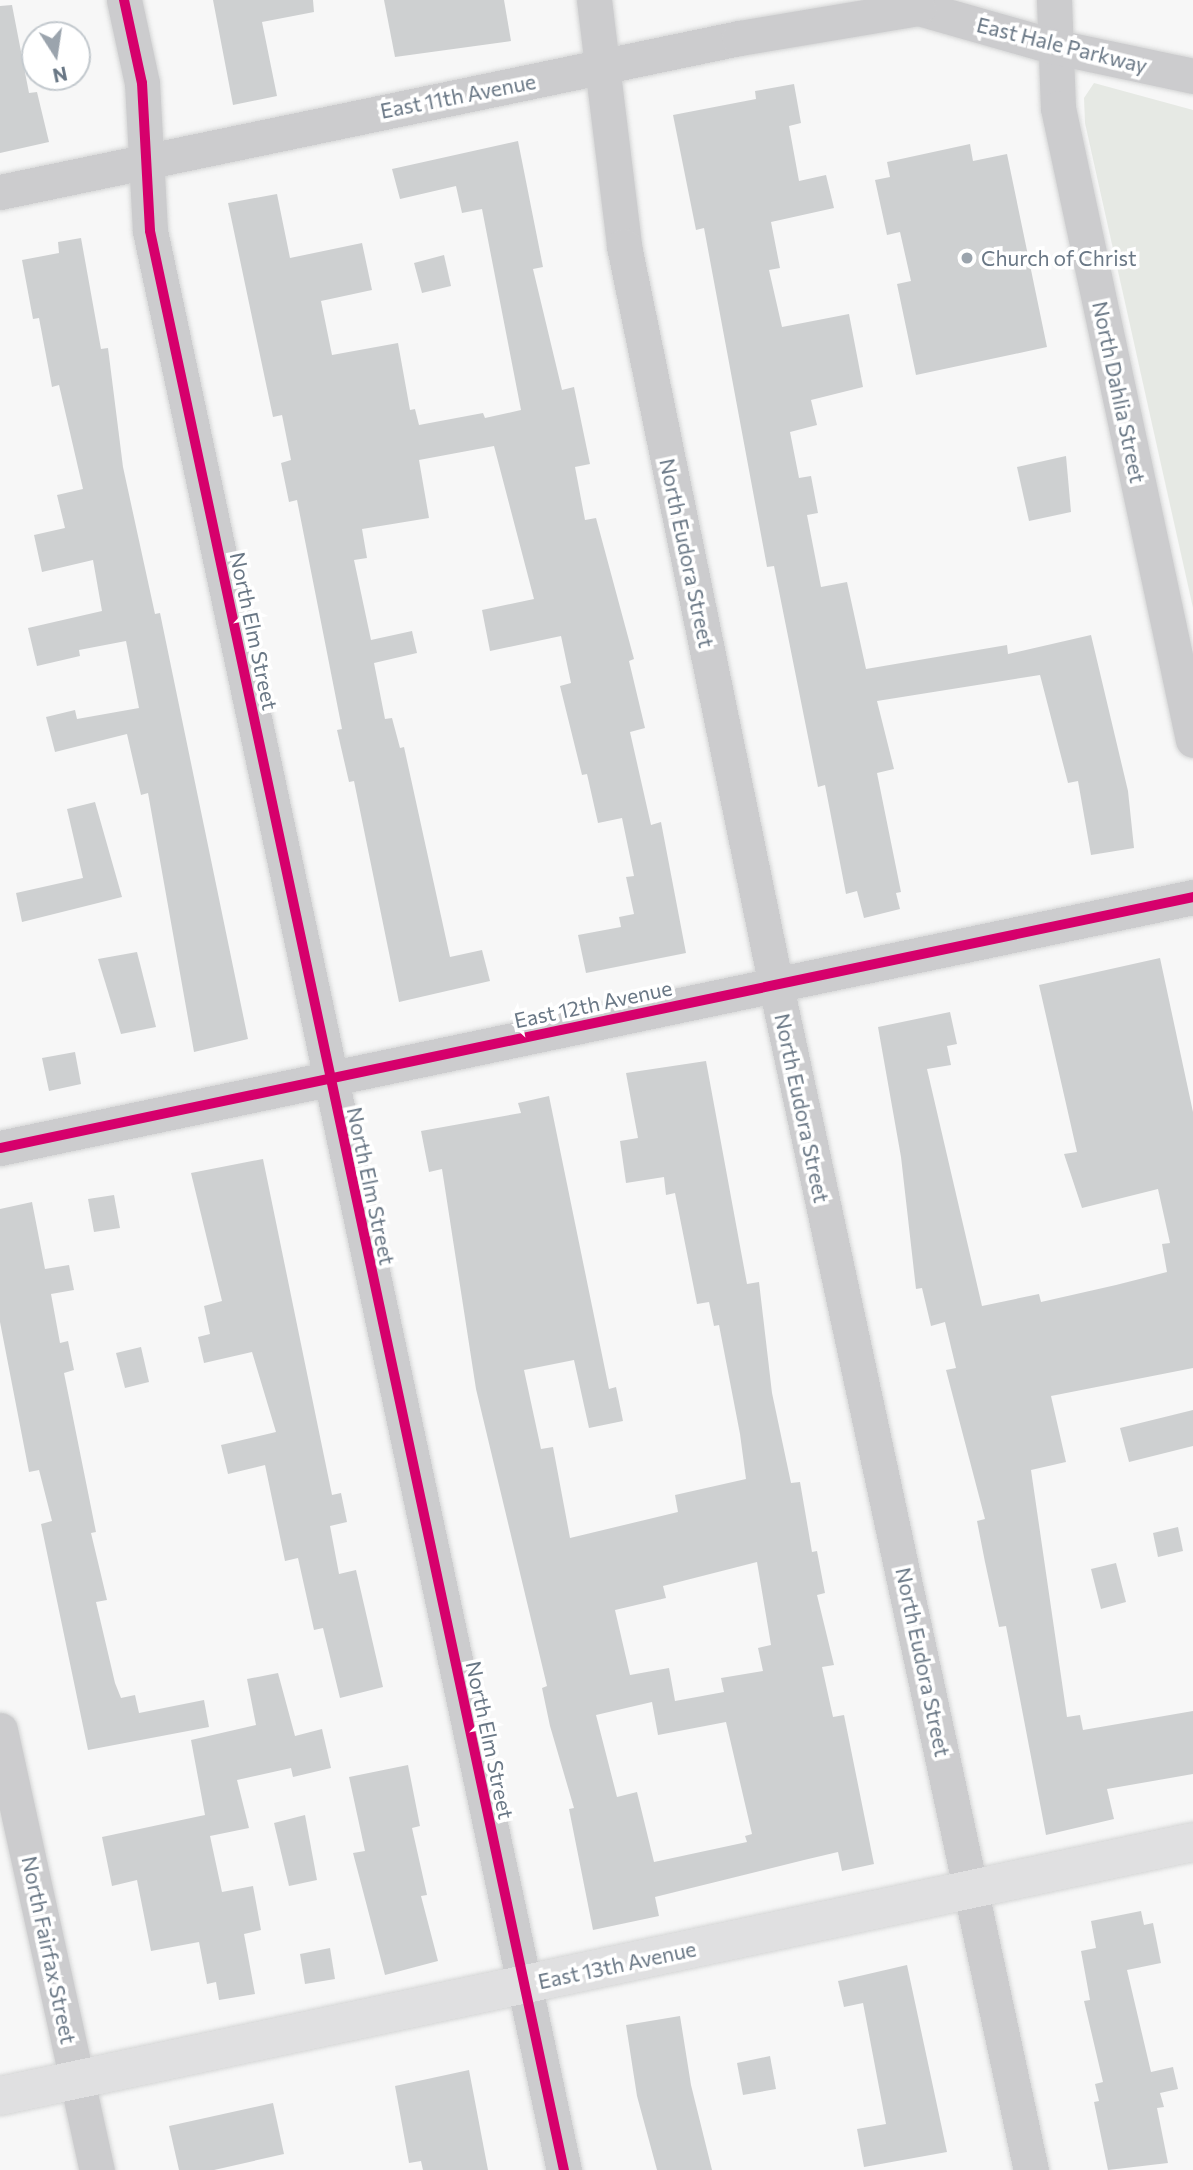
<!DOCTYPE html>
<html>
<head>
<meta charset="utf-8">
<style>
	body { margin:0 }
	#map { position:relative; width:1193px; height:2170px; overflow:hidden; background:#f7f7f7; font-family:Commissioner,sans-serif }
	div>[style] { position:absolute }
	.green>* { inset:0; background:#e6e9e4 }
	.building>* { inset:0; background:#ced0d1 }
	.roads { filter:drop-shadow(0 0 2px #d4d5d5) drop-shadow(0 0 2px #d4d5d5) }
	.minor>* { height:35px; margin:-17.5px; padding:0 17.5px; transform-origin:17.5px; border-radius:17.5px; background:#ccccce }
	.major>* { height:38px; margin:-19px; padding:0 19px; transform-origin:19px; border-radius:19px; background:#e0e0e1 }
	.cycleway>* { height:10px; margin:-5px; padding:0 5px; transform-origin:5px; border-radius:5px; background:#d6006c }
	.dots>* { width:19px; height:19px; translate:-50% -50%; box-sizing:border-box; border:4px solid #fff; border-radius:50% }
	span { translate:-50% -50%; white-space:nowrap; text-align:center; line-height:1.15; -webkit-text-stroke:7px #fff; paint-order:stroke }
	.street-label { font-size:21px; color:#697785 }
	.poi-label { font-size:21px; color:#697785 }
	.left { translate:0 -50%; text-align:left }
	.north { position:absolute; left:21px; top:21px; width:70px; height:70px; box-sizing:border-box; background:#fff; border:2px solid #c3c9ce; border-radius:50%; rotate:168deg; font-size:19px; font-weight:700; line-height:28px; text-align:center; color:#697785 }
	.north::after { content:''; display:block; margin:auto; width:24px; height:32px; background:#9ba4ad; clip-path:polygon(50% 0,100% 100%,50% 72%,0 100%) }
</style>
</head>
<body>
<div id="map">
	<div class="green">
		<i style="clip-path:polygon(1094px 83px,1193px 110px,1193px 608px,1085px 123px,1084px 98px)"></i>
	</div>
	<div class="building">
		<i style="clip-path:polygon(213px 0,313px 0,314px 12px,262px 22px,277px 96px,233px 105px)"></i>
		<i style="clip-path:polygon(384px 0,504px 0,511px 41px,395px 57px)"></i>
		<i style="clip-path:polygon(12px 5px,29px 93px,37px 92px,49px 142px,0 153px,0 6px)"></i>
		<i style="clip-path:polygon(794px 84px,801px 123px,789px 126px,799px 181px,826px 175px,834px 208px,771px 222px,780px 268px,769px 270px,782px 327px,849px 314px,863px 387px,811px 400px,817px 425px,790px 432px,799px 478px,811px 476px,818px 513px,807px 515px,821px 587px,847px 582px,866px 669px,1007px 645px,1008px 654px,1091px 635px,1128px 791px,1134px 848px,1091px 855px,1078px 781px,1068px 783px,1040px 675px,877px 701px,894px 769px,877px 773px,901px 892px,896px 893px,900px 909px,864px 918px,857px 891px,846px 894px,825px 785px,818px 787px,774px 566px,767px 567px,704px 228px,696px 230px,673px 115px,756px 99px,755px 91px)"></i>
		<i style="clip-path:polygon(518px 141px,543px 267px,533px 269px,562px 390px,574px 387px,590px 464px,575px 467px,585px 520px,596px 518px,634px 659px,629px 661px,645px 728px,630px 732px,651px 825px,661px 822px,686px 953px,586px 973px,578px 935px,621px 927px,619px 917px,634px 914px,626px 877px,634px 876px,622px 818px,598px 823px,587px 774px,582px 775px,560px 686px,571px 683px,561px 636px,490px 651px,482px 610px,534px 599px,494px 446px,419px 460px,429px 518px,362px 529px,367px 558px,354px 560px,371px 640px,412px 631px,417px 653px,374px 663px,385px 719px,392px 718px,400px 748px,404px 747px,450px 957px,482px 950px,490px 981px,399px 1002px,354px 781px,349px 782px,337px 730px,342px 729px,297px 500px,289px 502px,281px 463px,291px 460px,282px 415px,273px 417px,228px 203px,277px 194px,290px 258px,362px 243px,372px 290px,321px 301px,332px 355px,398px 343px,410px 410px,415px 409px,419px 425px,483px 413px,485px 418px,521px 410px,482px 209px,462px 213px,456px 186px,400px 199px,392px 169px)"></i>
		<i style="clip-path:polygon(970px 144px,973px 161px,1007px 154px,1047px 347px,916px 375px,897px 284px,911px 281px,900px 232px,887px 235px,875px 180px,890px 177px,887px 162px)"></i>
		<i style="clip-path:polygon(81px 238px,101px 349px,108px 348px,123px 467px,155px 614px,160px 613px,248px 1039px,194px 1052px,148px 793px,141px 795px,127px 734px,55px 752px,46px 717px,75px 710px,77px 719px,139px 708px,126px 641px,79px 650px,80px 656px,37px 666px,28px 628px,102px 611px,93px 560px,42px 572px,34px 535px,65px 528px,57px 495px,83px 489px,59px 385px,52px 387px,39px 318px,33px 319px,22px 260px,59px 253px,58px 242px)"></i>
		<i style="clip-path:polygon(444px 255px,451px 286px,422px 293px,414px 263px)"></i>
		<i style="clip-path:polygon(1066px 456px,1071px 512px,1029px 521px,1017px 467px)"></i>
		<i style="clip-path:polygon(95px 802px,122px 897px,22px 922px,16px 893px,83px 878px,67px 809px)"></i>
		<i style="clip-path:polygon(137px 952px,156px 1027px,121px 1034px,98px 959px)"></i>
		<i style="clip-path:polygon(1160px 958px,1193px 1112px,1193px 1368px,1051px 1396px,1066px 1462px,1031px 1470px,1067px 1717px,1080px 1715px,1083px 1730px,1193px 1711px,1193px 1774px,1107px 1789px,1114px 1819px,1046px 1835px,1006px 1626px,999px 1627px,985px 1562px,977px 1521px,985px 1519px,946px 1370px,956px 1368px,945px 1322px,931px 1326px,922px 1288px,916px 1289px,901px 1157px,878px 1027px,950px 1012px,957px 1044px,947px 1046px,951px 1065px,927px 1069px,982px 1306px,1039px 1294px,1041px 1302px,1116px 1285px,1167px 1272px,1162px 1244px,1170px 1243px,1158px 1189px,1082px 1208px,1064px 1154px,1077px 1152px,1039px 985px)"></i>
		<i style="clip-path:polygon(75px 1052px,81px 1084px,49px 1091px,42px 1058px)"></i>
		<i style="clip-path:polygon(evenodd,706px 1061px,747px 1284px,759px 1282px,772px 1393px,791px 1483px,800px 1482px,812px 1552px,817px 1551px,825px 1593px,817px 1595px,834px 1665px,822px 1667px,833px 1717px,844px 1715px,874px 1864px,842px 1871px,838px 1852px,804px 1860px,655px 1897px,659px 1916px,593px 1930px,569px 1809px,574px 1808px,550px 1726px,542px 1688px,547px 1686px,476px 1389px,442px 1169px,429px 1172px,421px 1131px,521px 1113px,518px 1103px,549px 1096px,609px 1389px,616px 1387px,623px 1421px,589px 1428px,574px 1360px,524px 1370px,541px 1449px,553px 1447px,570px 1538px,678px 1512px,675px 1495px,746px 1479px,740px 1434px,719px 1325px,714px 1326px,709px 1302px,697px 1304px,675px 1193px,666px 1195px,664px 1177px,626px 1183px,620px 1141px,638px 1138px,626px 1073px,706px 1061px,757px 1562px,771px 1645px,758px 1648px,763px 1671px,721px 1678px,724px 1692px,675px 1701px,669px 1668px,630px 1675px,615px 1610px,666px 1598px,663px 1586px,757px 1562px,706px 1061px,652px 1702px,658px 1735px,726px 1722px,752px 1834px,745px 1836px,747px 1842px,654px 1862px,637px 1792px,617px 1797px,596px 1715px,652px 1702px)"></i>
		<i style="clip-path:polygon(263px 1159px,332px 1495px,341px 1493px,347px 1522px,330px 1526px,339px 1574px,356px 1570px,383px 1687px,340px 1698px,323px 1628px,314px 1630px,298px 1558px,285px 1561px,265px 1465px,228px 1474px,221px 1445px,276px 1432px,252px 1352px,204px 1363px,198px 1337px,210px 1334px,204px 1306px,222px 1301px,191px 1173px)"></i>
		<i style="clip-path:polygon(114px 1195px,120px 1228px,94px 1232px,88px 1199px)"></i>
		<i style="clip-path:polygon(32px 1202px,45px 1269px,69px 1265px,74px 1290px,51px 1294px,60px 1343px,68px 1341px,74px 1370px,64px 1373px,96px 1532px,91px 1533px,107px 1600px,96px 1602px,115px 1683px,121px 1698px,135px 1695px,139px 1713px,204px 1700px,209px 1727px,88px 1750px,41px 1524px,52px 1521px,39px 1470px,29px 1472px,0 1322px,0 1209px)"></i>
		<i style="clip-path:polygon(141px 1347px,149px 1382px,125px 1388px,116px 1353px)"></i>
		<i style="clip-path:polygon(1193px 1410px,1193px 1446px,1129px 1462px,1120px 1428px)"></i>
		<i style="clip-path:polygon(1178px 1527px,1183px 1551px,1158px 1557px,1153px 1533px)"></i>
		<i style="clip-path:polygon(1116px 1563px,1126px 1602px,1101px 1609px,1091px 1569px)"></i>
		<i style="clip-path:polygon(278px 1673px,295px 1736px,322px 1729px,331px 1768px,293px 1777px,291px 1768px,237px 1780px,249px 1828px,210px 1836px,222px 1892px,253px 1886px,261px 1930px,244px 1934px,255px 1994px,219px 2000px,216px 1982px,207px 1984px,199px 1942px,151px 1951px,137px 1880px,112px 1886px,102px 1837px,205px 1815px,191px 1740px,256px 1725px,247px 1679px)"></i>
		<i style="clip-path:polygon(408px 1765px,420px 1826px,412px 1828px,427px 1895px,421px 1896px,438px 1961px,385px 1975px,353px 1853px,365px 1851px,349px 1777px)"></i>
		<i style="clip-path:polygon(305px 1815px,317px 1880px,289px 1886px,274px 1823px)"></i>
		<i style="clip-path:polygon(1141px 1911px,1144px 1925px,1153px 1923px,1161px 1963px,1127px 1970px,1151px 2072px,1173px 2067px,1178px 2089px,1160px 2093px,1164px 2107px,1157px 2108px,1168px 2163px,1108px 2170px,1094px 2102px,1099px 2101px,1095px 2084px,1103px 2082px,1084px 2001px,1090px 2000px,1081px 1951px,1096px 1948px,1091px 1921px)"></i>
		<i style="clip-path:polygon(330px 1948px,335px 1979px,305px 1984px,300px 1954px)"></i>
		<i style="clip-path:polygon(907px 1965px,947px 2152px,864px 2167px,857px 2129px,886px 2124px,863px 2003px,844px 2007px,838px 1981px)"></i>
		<i style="clip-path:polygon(680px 2016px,691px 2085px,712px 2170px,657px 2170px,637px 2096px,626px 2025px)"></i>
		<i style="clip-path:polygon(770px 2056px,776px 2089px,743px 2095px,737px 2063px)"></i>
		<i style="clip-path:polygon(469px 2070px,488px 2170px,423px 2170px,421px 2161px,409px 2163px,395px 2086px)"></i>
		<i style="clip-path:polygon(273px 2103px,284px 2154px,214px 2170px,179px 2170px,169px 2126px)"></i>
	</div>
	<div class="roads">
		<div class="minor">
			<i style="left:124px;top:0;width:85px;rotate:77.8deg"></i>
			<i style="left:142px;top:83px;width:148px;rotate:86.9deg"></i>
			<i style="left:150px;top:231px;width:1983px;rotate:77.95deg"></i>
			<i style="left:594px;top:0;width:248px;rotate:83deg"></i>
			<i style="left:624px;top:246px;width:755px;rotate:78.39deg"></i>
			<i style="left:776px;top:986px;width:1211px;rotate:77.85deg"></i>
			<i style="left:1054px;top:0;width:108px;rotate:87.9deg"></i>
			<i style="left:1058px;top:108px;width:646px;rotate:77.94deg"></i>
			<i style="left:894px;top:1px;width:164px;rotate:15.9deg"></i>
			<i style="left:1052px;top:46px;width:144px;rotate:12deg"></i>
			<i style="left:0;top:192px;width:755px;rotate:-11.77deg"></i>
			<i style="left:739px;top:38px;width:181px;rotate:-9.5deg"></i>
			<i style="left:0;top:1148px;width:1219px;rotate:-11.88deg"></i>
			<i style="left:0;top:1730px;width:451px;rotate:77.6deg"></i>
		</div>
		<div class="major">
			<i style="left:0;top:2096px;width:1220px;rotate:-12.02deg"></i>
		</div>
	</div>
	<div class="cycleway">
		<i style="left:124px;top:0;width:85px;rotate:77.8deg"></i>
		<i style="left:142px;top:83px;width:148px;rotate:86.9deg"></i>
		<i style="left:150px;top:231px;width:1983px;rotate:77.95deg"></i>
		<i style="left:0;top:1148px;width:1219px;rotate:-11.88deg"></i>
	</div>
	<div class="dots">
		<i style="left:967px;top:258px;background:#9ba4ad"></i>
	</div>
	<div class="street-label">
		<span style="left:1062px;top:45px;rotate:14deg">East Hale Parkway</span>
		<span style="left:458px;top:96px;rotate:-11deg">East 11th Avenue</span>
		<span style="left:1119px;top:392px;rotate:78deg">North Dahlia Street</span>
		<span style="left:687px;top:553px;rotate:78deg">North Eudora Street</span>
		<span style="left:254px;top:631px;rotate:78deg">North Elm Street</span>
		<span style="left:593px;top:1004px;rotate:-12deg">East 12th Avenue</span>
		<span style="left:802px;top:1108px;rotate:78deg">North Eudora Street</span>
		<span style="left:371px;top:1186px;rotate:78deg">North Elm Street</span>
		<span style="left:923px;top:1662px;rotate:78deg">North Eudora Street</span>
		<span style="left:490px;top:1740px;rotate:78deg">North Elm Street</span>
		<span style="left:49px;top:1950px;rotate:78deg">North Fairfax Street</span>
		<span style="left:617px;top:1965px;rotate:-12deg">East 13th Avenue</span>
	</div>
	<div class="poi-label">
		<span class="left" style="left:981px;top:258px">Church of Christ</span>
	</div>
	<div class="north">N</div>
</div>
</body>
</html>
